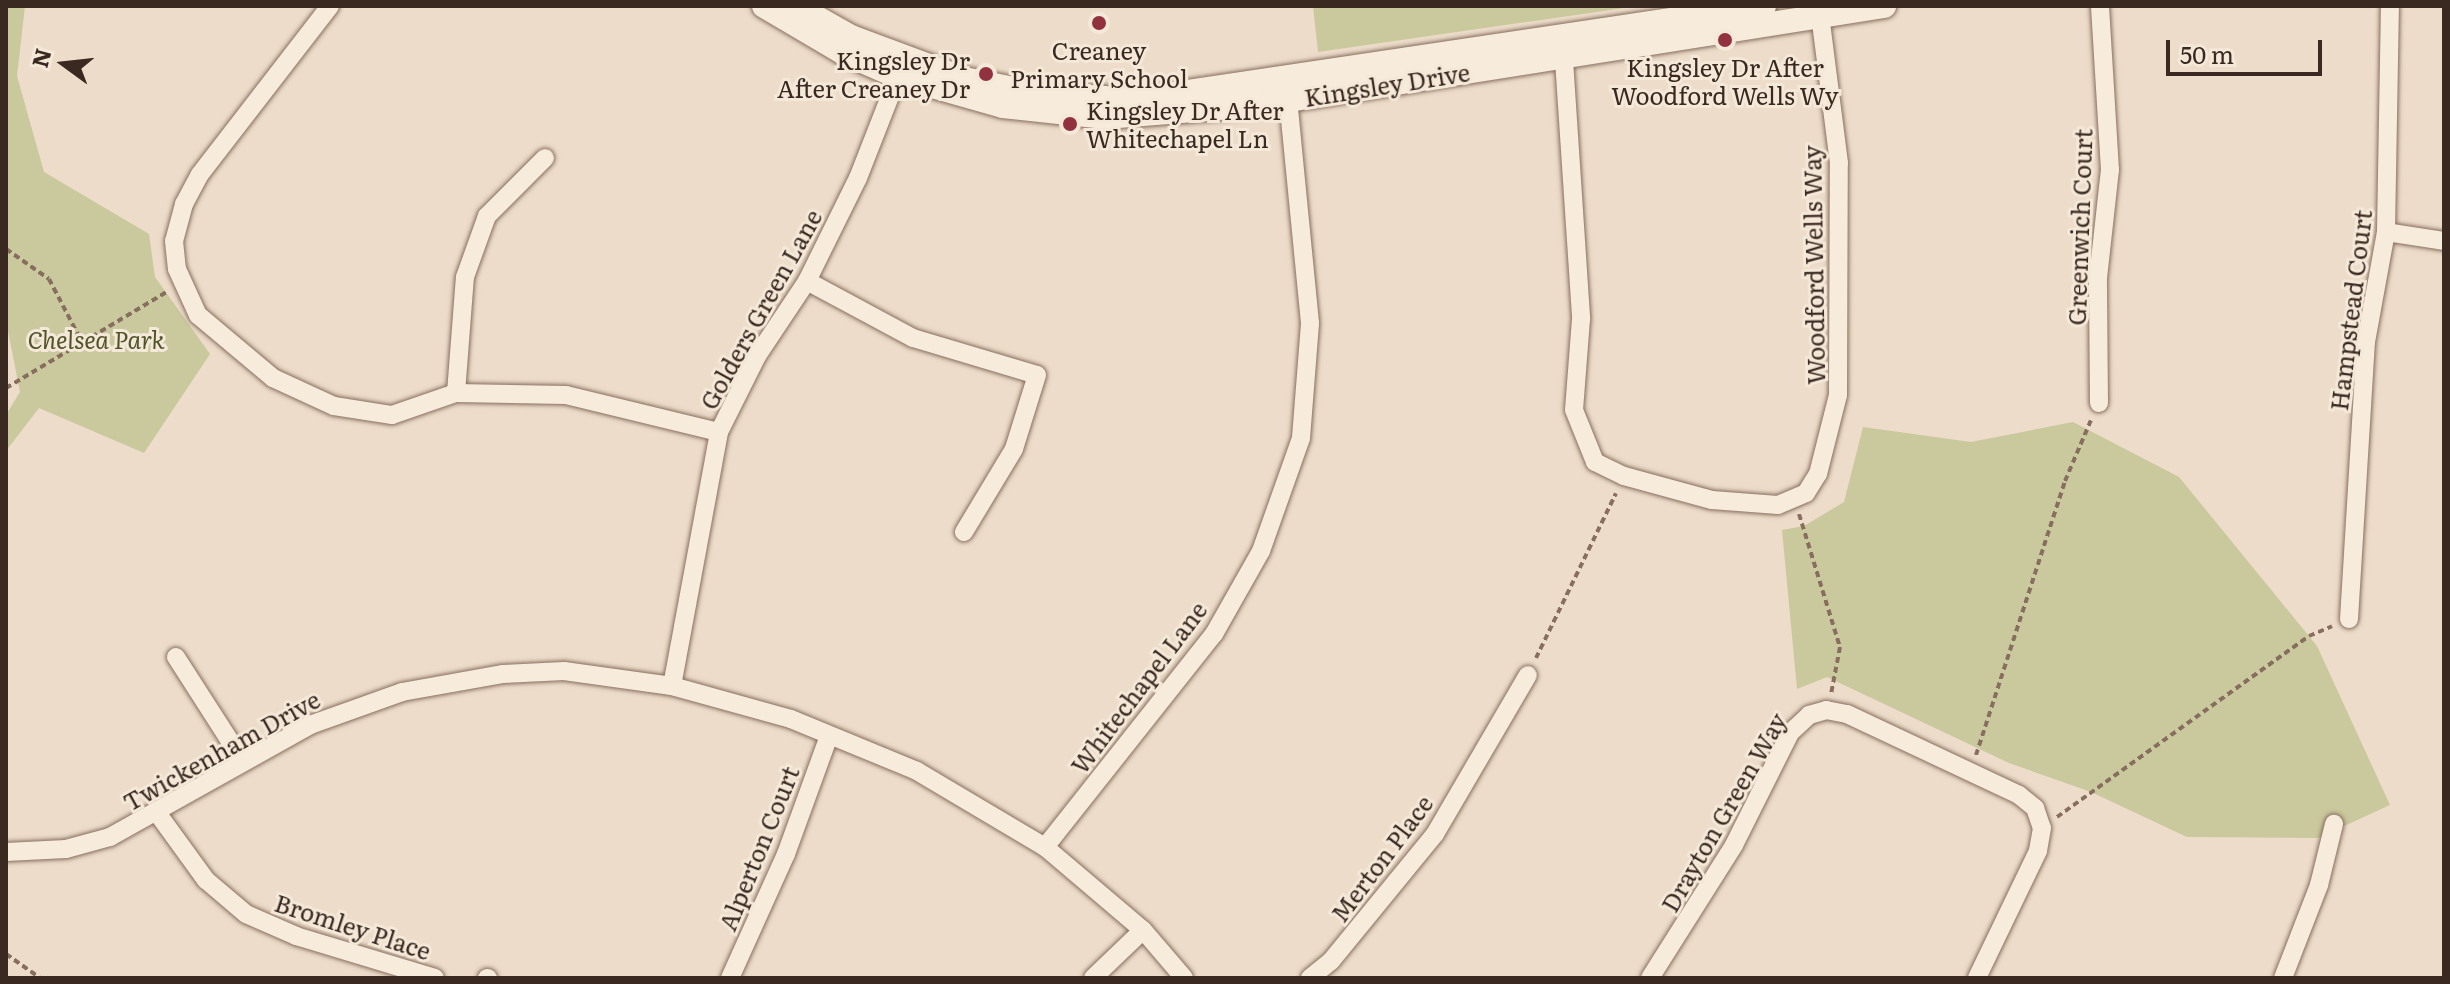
<!DOCTYPE html>
<html>
<head>
<meta charset="utf-8">
<style>
	body { margin:0 }
	#map { position:relative; width:2450px; height:984px; overflow:hidden; background:#ecdcc9; font-family:Literata,serif }
	div>[style] { position:absolute }
	.green>* { inset:0; background:#cac89d }
	.path>* { height:4px; margin-top:-2px; transform-origin:0; background:repeating-linear-gradient(90deg,#876e5e 0 6px,transparent 0 10px) }
	.roads { filter:drop-shadow(0 0 2px #876e5e) drop-shadow(0 0 2px #876e5e) }
	.minor>* { height:18px; margin:-9px; padding:0 9px; transform-origin:9px; border-radius:9px; background:#f7ebdc }
	.secondary>* { height:24px; margin:-12px; padding:0 12px; transform-origin:12px; border-radius:12px; background:#f7ebdc }
	.dots>* { width:22px; height:22px; translate:-50% -50%; box-sizing:border-box; border:4px solid #f4e8d8; border-radius:50% }
	span { translate:-50% -50%; white-space:nowrap; text-align:center; line-height:1.15; -webkit-text-stroke:6px #f4e8d8; paint-order:stroke }
	.poi-label { font-size:24px; color:#392921 }
	.right { translate:-100% -50%; text-align:right }
	.left { translate:0 -50%; text-align:left }
	.street-label { font-size:24px; color:#392921 }
	.park-label { font-size:24px; color:#4f5429; font-style:italic }
	.frame { position:absolute; inset:0; border:8px solid #392921; pointer-events:none }
	.north { position:absolute; left:24px; top:24px; width:80px; height:80px; -webkit-text-stroke:6px #f4e8d8; paint-order:stroke; rotate:285deg; font-size:22px; font-weight:700; line-height:32px; text-align:center; color:#392921 }
	.north::after { content:''; display:block; margin:auto; width:28px; height:36px; background:#392921; clip-path:polygon(50% 0,100% 100%,50% 72%,0 100%) }
	.scale { position:absolute; left:2166px; top:40px; width:156px; height:36px; box-sizing:border-box; border:4px solid #392921; border-top:0; padding-left:10px; font-size:24px; line-height:28px; white-space:nowrap; color:#392921; -webkit-text-stroke:6px #f4e8d8; paint-order:stroke }
</style>
</head>
<body>
<div id="map">
	<div class="green">
		<i style="clip-path:polygon(6px 6px,25px 6px,17px 76px,44px 172px,149px 234px,155px 277px,210px 354px,144px 453px,39px 408px,6px 451px,6px 415px,20px 392px,6px 321px)"></i>
		<i style="clip-path:polygon(1313px 6px,1638px 6px,1318px 52px)"></i>
		<i style="clip-path:polygon(2073px 422px,2179px 477px,2317px 646px,2390px 805px,2318px 838px,2187px 837px,2091px 792px,2009px 763px,1827px 677px,1797px 689px,1782px 530px,1804px 526px,1844px 502px,1863px 427px,1971px 442px)"></i>
	</div>
	<div class="path">
		<i style="left:6px;top:249px;width:52px;rotate:34.9deg"></i>
		<i style="left:49px;top:279px;width:76px;rotate:62.4deg"></i>
		<i style="left:6px;top:388px;width:189px;rotate:-30.9deg"></i>
		<i style="left:1799px;top:514px;width:139px;rotate:72.9deg"></i>
		<i style="left:1840px;top:647px;width:48px;rotate:100.8deg"></i>
		<i style="left:1536px;top:658px;width:183px;rotate:-64.1deg"></i>
		<i style="left:1976px;top:755px;width:288px;rotate:-72deg"></i>
		<i style="left:2065px;top:481px;width:66px;rotate:-66.9deg"></i>
		<i style="left:2057px;top:817px;width:310px;rotate:-35.7deg"></i>
		<i style="left:2309px;top:636px;width:25px;rotate:-23deg"></i>
		<i style="left:6px;top:954px;width:42px;rotate:35.2deg"></i>
	</div>
	<div class="roads">
		<div class="minor">
			<i style="left:330px;top:6px;width:212px;rotate:127.7deg"></i>
			<i style="left:200px;top:174px;width:34px;rotate:118deg"></i>
			<i style="left:184px;top:204px;width:38px;rotate:105deg"></i>
			<i style="left:174px;top:241px;width:28px;rotate:84deg"></i>
			<i style="left:177px;top:269px;width:51px;rotate:65.5deg"></i>
			<i style="left:198px;top:315px;width:98px;rotate:40deg"></i>
			<i style="left:273px;top:378px;width:67px;rotate:24.7deg"></i>
			<i style="left:334px;top:406px;width:59px;rotate:8.8deg"></i>
			<i style="left:392px;top:415px;width:68px;rotate:-19deg"></i>
			<i style="left:456px;top:393px;width:110px;rotate:1deg"></i>
			<i style="left:566px;top:395px;width:157px;rotate:13.6deg"></i>
			<i style="left:1563px;top:45px;width:275px;rotate:86.2deg"></i>
			<i style="left:1581px;top:319px;width:91px;rotate:94.4deg"></i>
			<i style="left:1574px;top:410px;width:56px;rotate:68deg"></i>
			<i style="left:1595px;top:462px;width:32px;rotate:26deg"></i>
			<i style="left:1624px;top:476px;width:91px;rotate:15.3deg"></i>
			<i style="left:1712px;top:500px;width:66px;rotate:4.3deg"></i>
			<i style="left:1778px;top:505px;width:30px;rotate:-23deg"></i>
			<i style="left:1806px;top:493px;width:22px;rotate:-58deg"></i>
			<i style="left:1818px;top:474px;width:81px;rotate:-75.8deg"></i>
			<i style="left:1838px;top:395px;width:232px;rotate:-89.8deg"></i>
			<i style="left:1839px;top:163px;width:158px;rotate:-97.3deg"></i>
			<i style="left:2386px;top:232px;width:59px;rotate:8.8deg"></i>
			<i style="left:807px;top:281px;width:120px;rotate:28.3deg"></i>
			<i style="left:913px;top:338px;width:129px;rotate:16.6deg"></i>
			<i style="left:1037px;top:375px;width:77px;rotate:107.3deg"></i>
			<i style="left:1014px;top:449px;width:97px;rotate:121.1deg"></i>
			<i style="left:456px;top:393px;width:116px;rotate:-85.6deg"></i>
			<i style="left:465px;top:277px;width:65px;rotate:-70.2deg"></i>
			<i style="left:487px;top:216px;width:82px;rotate:-45deg"></i>
			<i style="left:2099px;top:403px;width:125px;rotate:-90.5deg"></i>
			<i style="left:2098px;top:278px;width:109px;rotate:-83.7deg"></i>
			<i style="left:2110px;top:170px;width:164px;rotate:-93.5deg"></i>
			<i style="left:2349px;top:619px;width:278px;rotate:-86.5deg"></i>
			<i style="left:2366px;top:342px;width:112px;rotate:-79.7deg"></i>
			<i style="left:2386px;top:232px;width:226px;rotate:-89deg"></i>
			<i style="left:176px;top:657px;width:122px;rotate:57.3deg"></i>
			<i style="left:672px;top:686px;width:258px;rotate:-79.5deg"></i>
			<i style="left:719px;top:432px;width:85px;rotate:-63.4deg"></i>
			<i style="left:757px;top:356px;width:90px;rotate:-56.3deg"></i>
			<i style="left:807px;top:281px;width:115px;rotate:-63.7deg"></i>
			<i style="left:858px;top:178px;width:120px;rotate:-68.6deg"></i>
			<i style="left:158px;top:814px;width:82px;rotate:54deg"></i>
			<i style="left:206px;top:880px;width:52px;rotate:40.4deg"></i>
			<i style="left:246px;top:914px;width:55px;rotate:23.7deg"></i>
			<i style="left:296px;top:936px;width:145px;rotate:16.8deg"></i>
			<i style="left:1045px;top:847px;width:272px;rotate:-51.6deg"></i>
			<i style="left:1214px;top:634px;width:95px;rotate:-60.5deg"></i>
			<i style="left:1261px;top:551px;width:120px;rotate:-70.5deg"></i>
			<i style="left:1301px;top:438px;width:115px;rotate:-85.5deg"></i>
			<i style="left:1310px;top:323px;width:234px;rotate:-95.6deg"></i>
			<i style="left:6px;top:852px;width:60px;rotate:-2.9deg"></i>
			<i style="left:66px;top:849px;width:46px;rotate:-15.3deg"></i>
			<i style="left:110px;top:837px;width:229px;rotate:-29.2deg"></i>
			<i style="left:310px;top:725px;width:98px;rotate:-19.7deg"></i>
			<i style="left:402px;top:692px;width:103px;rotate:-10.1deg"></i>
			<i style="left:503px;top:674px;width:61px;rotate:-2.8deg"></i>
			<i style="left:564px;top:671px;width:109px;rotate:7.9deg"></i>
			<i style="left:672px;top:686px;width:123px;rotate:15.5deg"></i>
			<i style="left:791px;top:719px;width:136px;rotate:22.4deg"></i>
			<i style="left:917px;top:771px;width:149px;rotate:30.7deg"></i>
			<i style="left:1045px;top:847px;width:128px;rotate:40.3deg"></i>
			<i style="left:1143px;top:930px;width:63px;rotate:49.5deg"></i>
			<i style="left:487px;top:978px;width:1px"></i>
			<i style="left:730px;top:978px;width:136px;rotate:-65.7deg"></i>
			<i style="left:786px;top:854px;width:126px;rotate:-70deg"></i>
			<i style="left:1093px;top:978px;width:69px;rotate:-43.8deg"></i>
			<i style="left:1310px;top:978px;width:27px;rotate:-39deg"></i>
			<i style="left:1331px;top:961px;width:164px;rotate:-50.7deg"></i>
			<i style="left:1435px;top:834px;width:184px;rotate:-59.7deg"></i>
			<i style="left:1650px;top:978px;width:157px;rotate:-57.7deg"></i>
			<i style="left:1734px;top:845px;width:125px;rotate:-63.4deg"></i>
			<i style="left:1790px;top:733px;width:26px;rotate:-43deg"></i>
			<i style="left:1809px;top:715px;width:18px;rotate:-16deg"></i>
			<i style="left:1826px;top:710px;width:21px;rotate:11deg"></i>
			<i style="left:1847px;top:714px;width:190px;rotate:25.2deg"></i>
			<i style="left:2019px;top:795px;width:21px;rotate:39deg"></i>
			<i style="left:2035px;top:808px;width:21px;rotate:71deg"></i>
			<i style="left:2042px;top:828px;width:23px;rotate:100deg"></i>
			<i style="left:2038px;top:851px;width:141px;rotate:115.7deg"></i>
			<i style="left:2283px;top:978px;width:100px;rotate:-68.8deg"></i>
			<i style="left:2319px;top:885px;width:63px;rotate:-76.2deg"></i>
		</div>
		<div class="secondary">
			<i style="left:764px;top:6px;width:93px;rotate:30.4deg"></i>
			<i style="left:844px;top:53px;width:58px;rotate:23.5deg"></i>
			<i style="left:897px;top:76px;width:110px;rotate:15.8deg"></i>
			<i style="left:1003px;top:106px;width:103px;rotate:6.2deg"></i>
			<i style="left:1105px;top:117px;width:152px;rotate:-4.5deg"></i>
			<i style="left:1257px;top:105px;width:635px;rotate:-8.97deg"></i>
			<i style="left:796px;top:6px;width:63px;rotate:29.4deg"></i>
			<i style="left:851px;top:37px;width:121px;rotate:20.4deg"></i>
			<i style="left:964px;top:79px;width:71px;rotate:11.3deg"></i>
			<i style="left:1034px;top:93px;width:99px;rotate:4deg"></i>
			<i style="left:1133px;top:100px;width:638px;rotate:-8.47deg"></i>
		</div>
	</div>
	<div class="dots">
		<i style="left:1099px;top:23px;background:#923241"></i>
		<i style="left:1725px;top:40px;background:#923241"></i>
		<i style="left:986px;top:74px;background:#923241"></i>
		<i style="left:1070px;top:124px;background:#923241"></i>
	</div>
	<div class="poi-label">
		<span style="left:1099px;top:64px">Creaney<br>Primary School</span>
		<span class="right" style="left:970px;top:74px">Kingsley Dr<br>After Creaney Dr</span>
		<span style="left:1725px;top:81px">Kingsley Dr After<br>Woodford Wells Wy</span>
		<span class="left" style="left:1086px;top:124px">Kingsley Dr After<br>Whitechapel Ln</span>
	</div>
	<div class="street-label">
		<span style="left:1387px;top:84px;rotate:-9deg">Kingsley Drive</span>
		<span style="left:2079px;top:227px;rotate:-88deg">Greenwich Court</span>
		<span style="left:1813px;top:265px;rotate:-91deg">Woodford Wells Way</span>
		<span style="left:760px;top:309px;rotate:-61deg">Golders Green Lane</span>
		<span style="left:2350px;top:310px;rotate:-83deg">Hampstead Court</span>
		<span style="left:1138px;top:687px;rotate:-53deg">Whitechapel Lane</span>
		<span style="left:221px;top:750px;rotate:-29deg">Twickenham Drive</span>
		<span style="left:1723px;top:812px;rotate:-60deg">Drayton Green Way</span>
		<span style="left:758px;top:848px;rotate:-68deg">Alperton Court</span>
		<span style="left:1381px;top:858px;rotate:-53deg">Merton Place</span>
		<span style="left:353px;top:926px;rotate:18deg">Bromley Place</span>
	</div>
	<div class="park-label">
		<span style="left:96px;top:339px">Chelsea Park</span>
	</div>
	<div class="frame"></div>
	<div class="north">N</div>
	<div class="scale">50 m</div>
</div>
</body>
</html>
